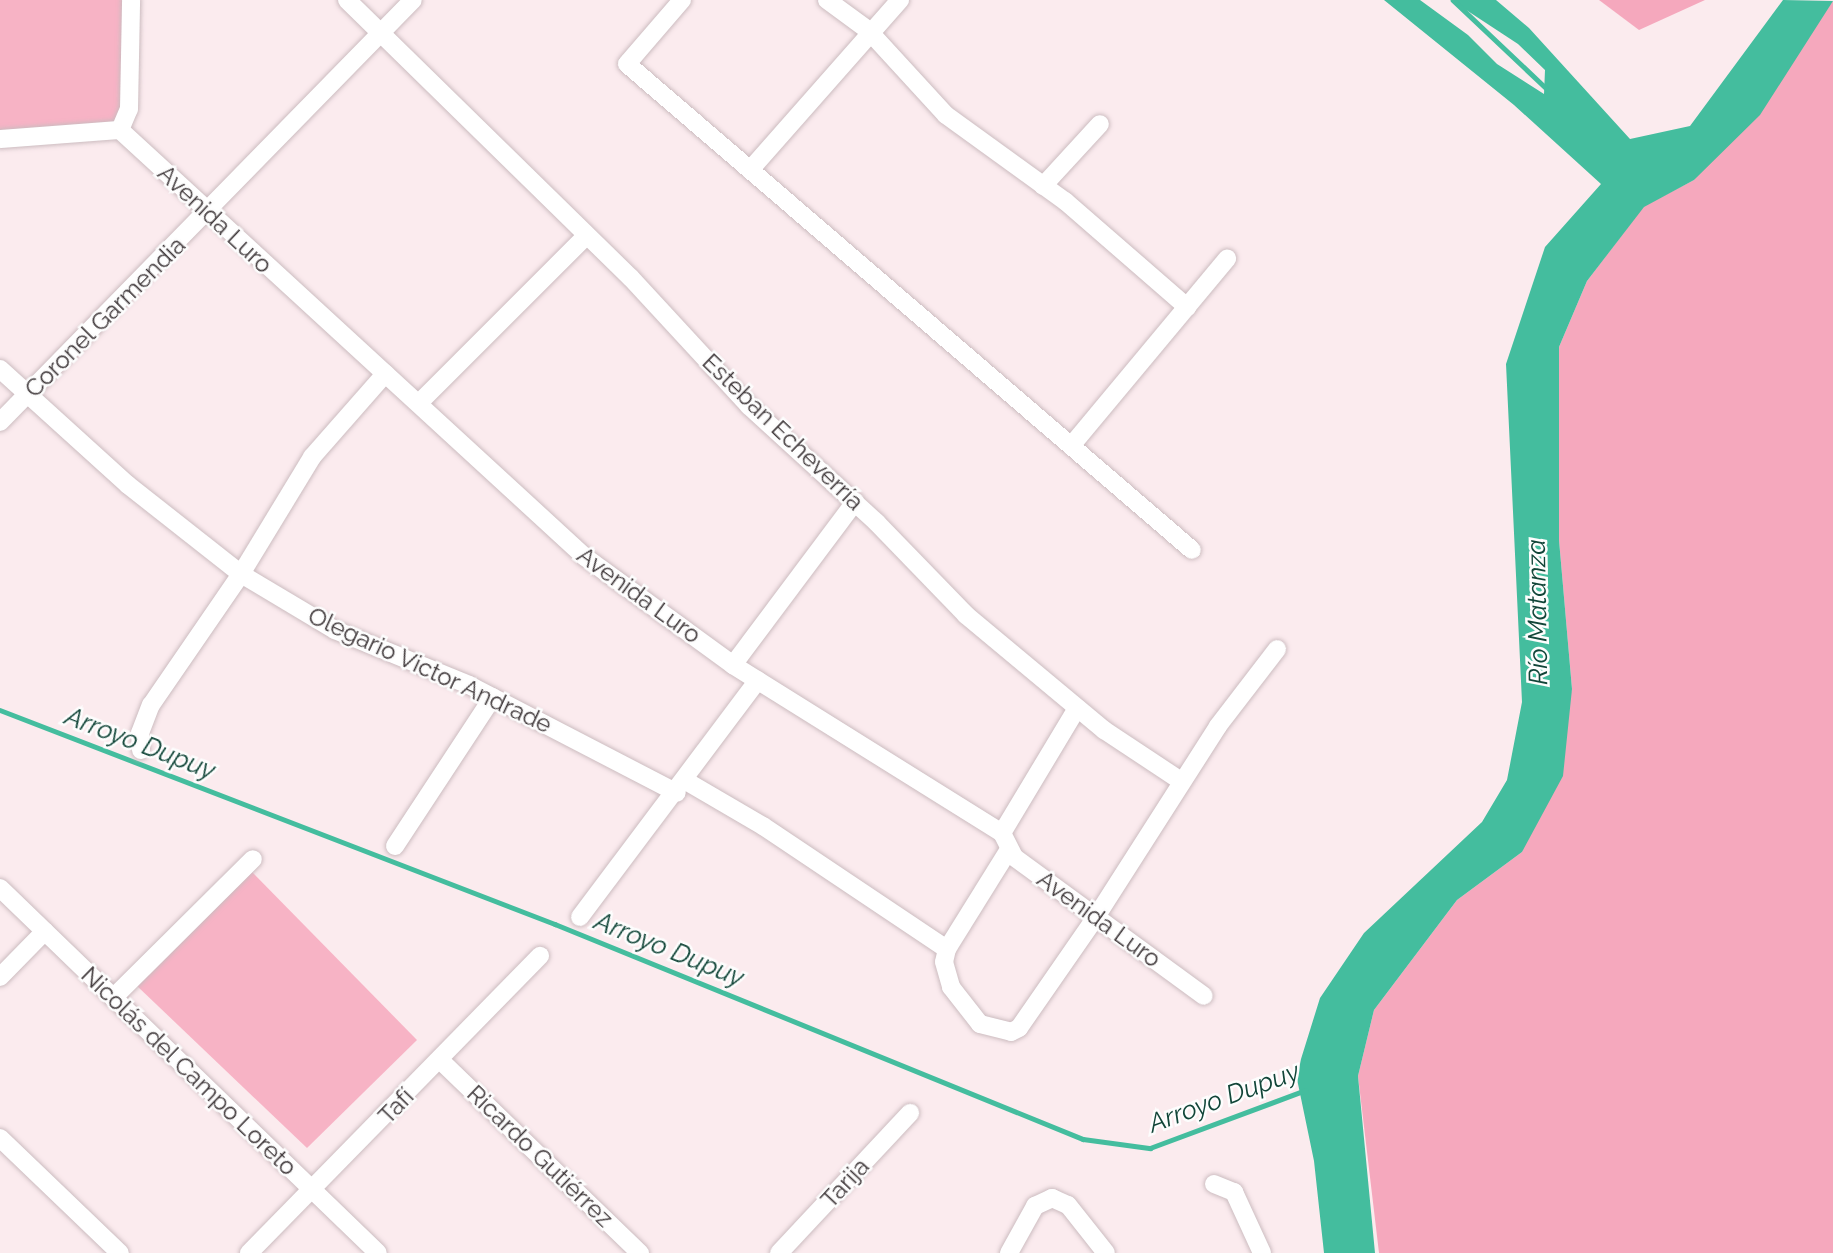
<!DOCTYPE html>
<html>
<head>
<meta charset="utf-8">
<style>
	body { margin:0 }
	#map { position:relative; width:1833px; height:1253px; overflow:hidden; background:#fbebee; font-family:Raleway,sans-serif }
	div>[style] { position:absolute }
	.green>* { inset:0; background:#f7b3c5 }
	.forest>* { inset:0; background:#f5a8bd }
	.water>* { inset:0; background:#44bd9e }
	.stream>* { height:4.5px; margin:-2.25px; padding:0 2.25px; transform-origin:2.25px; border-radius:2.25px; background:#44bd9e }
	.roads { filter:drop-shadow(0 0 2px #ccbcc0) drop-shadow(0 0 2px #ccbcc0) }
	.street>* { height:18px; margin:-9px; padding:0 9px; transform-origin:9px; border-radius:9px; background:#fff }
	span { translate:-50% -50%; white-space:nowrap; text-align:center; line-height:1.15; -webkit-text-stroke:5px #fdfdfd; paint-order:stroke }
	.street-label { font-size:24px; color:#3f383a }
	.water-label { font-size:26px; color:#114538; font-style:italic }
</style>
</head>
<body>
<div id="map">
	<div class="green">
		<i style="clip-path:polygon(0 0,131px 0,120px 130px,0 139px)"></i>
		<i style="clip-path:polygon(252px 872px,417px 1040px,307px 1148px,136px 985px)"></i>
	</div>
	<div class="forest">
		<i style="clip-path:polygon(1599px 0,1705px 0,1639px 30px)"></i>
		<i style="clip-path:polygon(1833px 1px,1833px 1253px,1379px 1253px,1358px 1076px,1374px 1010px,1457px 900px,1522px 852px,1572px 689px,1559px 540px,1559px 347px,1587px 281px,1644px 206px,1694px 180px)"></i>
	</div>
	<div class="water">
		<i style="clip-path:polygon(1384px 0,1420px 0,1468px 35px,1497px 64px,1544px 94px,1545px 70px,1518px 44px,1451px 0,1496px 0,1529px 28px,1630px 139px,1690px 126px,1783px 0,1833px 1px,1760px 115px,1694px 180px,1644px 207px,1587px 281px,1559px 347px,1559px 540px,1572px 689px,1563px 776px,1522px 852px,1457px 900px,1374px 1010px,1358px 1076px,1375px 1253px,1324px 1253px,1314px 1161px,1297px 1079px,1301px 1059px,1320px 998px,1364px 933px,1482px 822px,1507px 780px,1522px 702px,1506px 364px,1545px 247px,1601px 184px,1514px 105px)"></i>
	</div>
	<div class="stream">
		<i style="left:1453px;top:0;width:128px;rotate:43.4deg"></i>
		<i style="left:0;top:710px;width:595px;rotate:21.09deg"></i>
		<i style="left:555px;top:924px;width:570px;rotate:22.16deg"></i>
		<i style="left:1083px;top:1139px;width:68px;rotate:7.7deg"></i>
		<i style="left:1150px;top:1148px;width:166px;rotate:-20.4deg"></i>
	</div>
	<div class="roads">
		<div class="street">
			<i style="left:347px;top:0;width:397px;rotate:44.4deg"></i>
			<i style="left:631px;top:278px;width:174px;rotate:47.3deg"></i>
			<i style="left:749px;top:406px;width:173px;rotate:42.4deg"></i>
			<i style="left:877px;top:523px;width:128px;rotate:45.9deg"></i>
			<i style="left:966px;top:615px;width:180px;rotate:39.8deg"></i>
			<i style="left:1104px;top:730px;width:92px;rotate:33.5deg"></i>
			<i style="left:682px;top:0;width:84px;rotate:130.7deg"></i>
			<i style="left:627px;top:64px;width:745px;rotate:40.7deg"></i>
			<i style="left:827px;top:0;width:51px;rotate:36.2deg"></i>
			<i style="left:868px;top:30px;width:115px;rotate:47.5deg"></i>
			<i style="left:946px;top:115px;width:147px;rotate:35.9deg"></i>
			<i style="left:1065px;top:201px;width:162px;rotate:41deg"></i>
			<i style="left:120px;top:130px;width:631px;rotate:42.56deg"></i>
			<i style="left:585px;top:557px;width:183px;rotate:36.1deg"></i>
			<i style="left:733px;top:665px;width:317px;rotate:32deg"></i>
			<i style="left:1002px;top:833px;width:27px;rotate:63deg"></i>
			<i style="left:1014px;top:857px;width:235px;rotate:36.2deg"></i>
			<i style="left:120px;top:130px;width:23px;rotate:-67deg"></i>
			<i style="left:129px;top:109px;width:109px;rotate:-88.9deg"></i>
			<i style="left:0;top:139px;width:120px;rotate:-4.3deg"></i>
			<i style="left:750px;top:170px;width:227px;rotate:-48.6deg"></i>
			<i style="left:1043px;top:186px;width:84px;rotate:-47.4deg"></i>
			<i style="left:0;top:369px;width:173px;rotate:42.2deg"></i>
			<i style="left:128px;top:485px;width:144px;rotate:38.2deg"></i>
			<i style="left:241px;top:574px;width:109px;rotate:30.8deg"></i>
			<i style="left:335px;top:630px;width:145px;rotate:22.3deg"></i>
			<i style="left:469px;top:685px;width:234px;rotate:27.4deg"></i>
			<i style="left:419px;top:403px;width:236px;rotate:-45deg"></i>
			<i style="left:0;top:422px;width:590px;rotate:-45.62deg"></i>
			<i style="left:1071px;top:446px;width:244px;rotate:-50.2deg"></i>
			<i style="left:733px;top:665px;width:204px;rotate:-53.2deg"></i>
			<i style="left:141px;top:750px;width:17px;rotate:-93deg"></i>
			<i style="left:140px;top:733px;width:30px;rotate:-69deg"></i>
			<i style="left:151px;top:705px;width:159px;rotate:-55.5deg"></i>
			<i style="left:241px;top:574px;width:137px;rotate:-58.7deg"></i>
			<i style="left:312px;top:457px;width:111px;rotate:-48.7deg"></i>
			<i style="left:686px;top:781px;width:89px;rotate:30.3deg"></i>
			<i style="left:763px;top:826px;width:221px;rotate:33.8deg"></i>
			<i style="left:947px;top:949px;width:13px;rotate:103deg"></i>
			<i style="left:944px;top:962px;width:26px;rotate:74deg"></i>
			<i style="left:951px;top:987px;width:47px;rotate:51.9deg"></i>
			<i style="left:980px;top:1024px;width:32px;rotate:14deg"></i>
			<i style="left:1011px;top:1032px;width:9px;rotate:-27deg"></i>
			<i style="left:1019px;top:1028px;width:135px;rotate:-55.3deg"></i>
			<i style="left:1096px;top:917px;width:227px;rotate:-57.4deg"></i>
			<i style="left:1218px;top:726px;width:97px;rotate:-52.5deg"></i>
			<i style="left:1002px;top:833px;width:146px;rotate:-59deg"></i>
			<i style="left:395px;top:846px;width:178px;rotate:-56.7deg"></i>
			<i style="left:0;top:888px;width:525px;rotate:44deg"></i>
			<i style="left:580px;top:917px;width:296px;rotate:-53.1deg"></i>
			<i style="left:947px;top:949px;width:115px;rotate:-58.1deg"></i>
			<i style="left:0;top:977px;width:64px;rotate:-45.6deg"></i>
			<i style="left:113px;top:998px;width:197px;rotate:-44.8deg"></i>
			<i style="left:440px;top:1060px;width:278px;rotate:44deg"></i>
			<i style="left:0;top:1138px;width:166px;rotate:43.8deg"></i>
			<i style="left:1214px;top:1184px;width:22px;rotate:22deg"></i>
			<i style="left:1234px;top:1192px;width:67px;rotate:65.3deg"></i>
			<i style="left:249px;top:1253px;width:416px;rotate:-45.6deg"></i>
			<i style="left:779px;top:1253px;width:192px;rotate:-46.9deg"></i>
			<i style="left:1009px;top:1253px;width:54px;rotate:-61deg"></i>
			<i style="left:1035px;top:1206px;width:19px;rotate:-25deg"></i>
			<i style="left:1052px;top:1198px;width:17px;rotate:24deg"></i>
			<i style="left:1068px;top:1205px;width:61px;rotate:51.6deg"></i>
		</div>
	</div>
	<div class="street-label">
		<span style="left:215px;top:219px;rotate:43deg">Avenida Luro</span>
		<span style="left:105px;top:317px;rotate:-45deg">Coronel Garmendia</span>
		<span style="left:783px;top:432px;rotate:44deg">Esteban Echeverría</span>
		<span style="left:639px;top:595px;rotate:36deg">Avenida Luro</span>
		<span style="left:430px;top:670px;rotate:25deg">Olegario Victor Andrade</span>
		<span style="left:1099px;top:919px;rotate:36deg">Avenida Luro</span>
		<span style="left:189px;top:1071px;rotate:44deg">Nicolás del Campo Loreto</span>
		<span style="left:396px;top:1106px;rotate:-46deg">Tafí</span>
		<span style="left:540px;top:1156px;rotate:44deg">Ricardo Gutiérrez</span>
		<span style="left:845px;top:1183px;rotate:-47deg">Tarija</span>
	</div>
	<div class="water-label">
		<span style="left:1538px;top:612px;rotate:-91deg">Río Matanza</span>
		<span style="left:140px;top:744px;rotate:21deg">Arroyo Dupuy</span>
		<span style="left:669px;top:950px;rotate:22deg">Arroyo Dupuy</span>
		<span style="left:1224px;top:1098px;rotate:-20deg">Arroyo Dupuy</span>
	</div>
</div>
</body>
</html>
